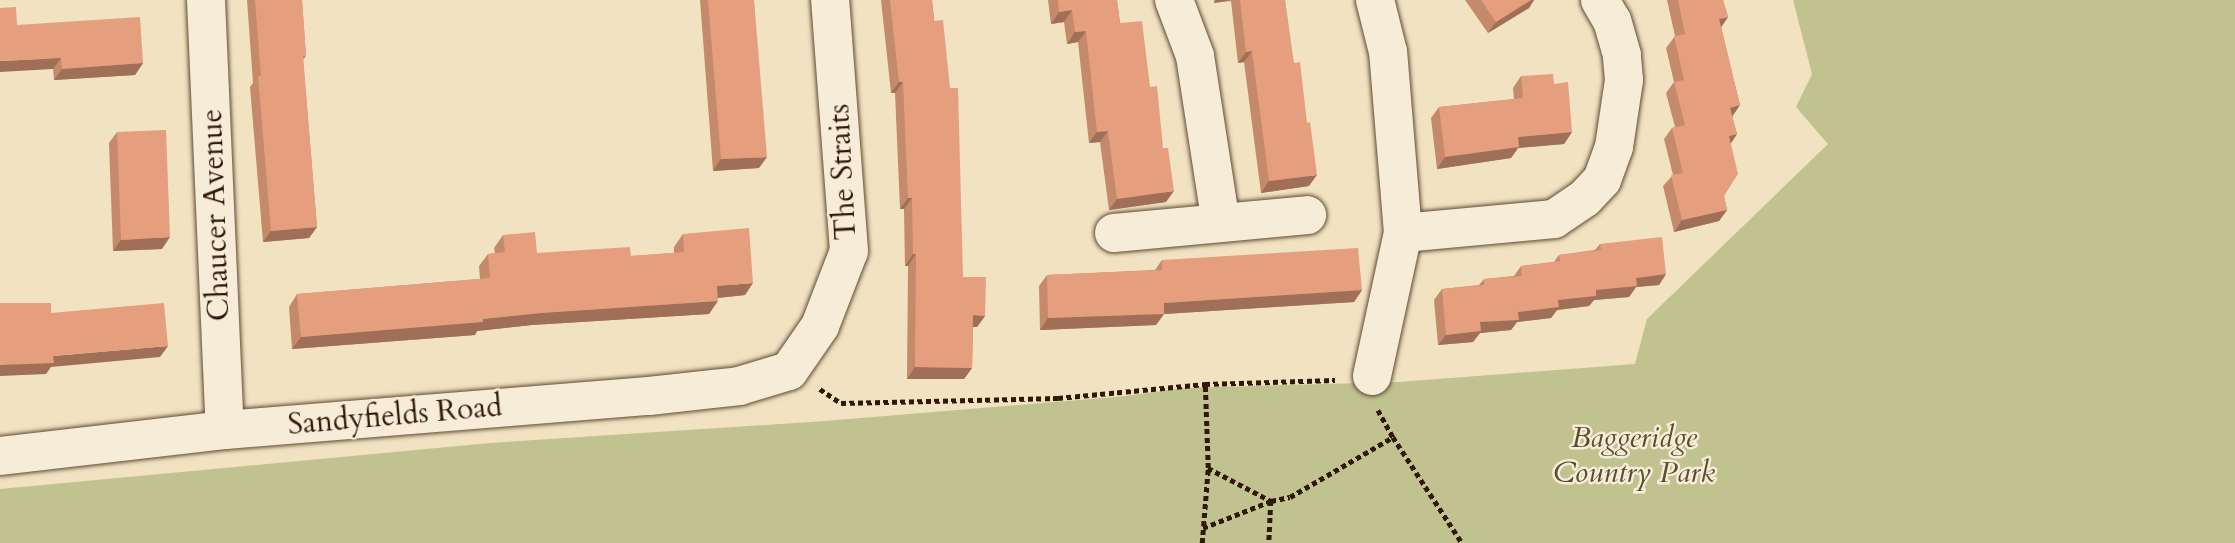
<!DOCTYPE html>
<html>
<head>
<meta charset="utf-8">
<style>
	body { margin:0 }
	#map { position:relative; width:2235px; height:543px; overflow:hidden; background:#f1e2c1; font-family:Cardo,serif }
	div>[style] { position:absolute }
	.green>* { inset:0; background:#c0c28f }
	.path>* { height:4.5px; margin-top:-2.25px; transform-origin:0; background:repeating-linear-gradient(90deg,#2f1905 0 5px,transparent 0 8.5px) }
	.roads { filter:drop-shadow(0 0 2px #604b34) drop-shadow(0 0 2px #604b34) }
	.minor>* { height:38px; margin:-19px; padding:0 19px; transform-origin:19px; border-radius:19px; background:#f6ecd7 }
	.wall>* { inset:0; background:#c5896c }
	.shaded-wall>* { inset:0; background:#a06f58 }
	.building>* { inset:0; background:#e59f7e }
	span { translate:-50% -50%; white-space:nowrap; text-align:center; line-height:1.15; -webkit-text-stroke:5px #f6ecd7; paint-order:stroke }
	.street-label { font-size:30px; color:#2f1905 }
	.park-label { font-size:30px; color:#5a4c2e; font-style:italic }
</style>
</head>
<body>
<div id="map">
	<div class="green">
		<i style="clip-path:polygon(1793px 0,2235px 0,2235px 543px,0 543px,0 489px,490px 443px,825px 421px,1126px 396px,1183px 388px,1398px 382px,1635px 364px,1647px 319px,1828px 144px,1796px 107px,1812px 74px)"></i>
	</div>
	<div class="path">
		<i style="left:820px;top:389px;width:25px;rotate:34deg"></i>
		<i style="left:841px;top:403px;width:217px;rotate:-1.3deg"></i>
		<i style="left:1058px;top:398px;width:148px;rotate:-5.4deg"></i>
		<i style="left:1205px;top:384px;width:130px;rotate:-1.8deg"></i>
		<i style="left:1378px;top:410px;width:31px;rotate:61deg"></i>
		<i style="left:1208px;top:468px;width:71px;rotate:27.6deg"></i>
		<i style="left:1271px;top:501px;width:42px;rotate:92.7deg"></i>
		<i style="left:1203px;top:528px;width:73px;rotate:-21.7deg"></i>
		<i style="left:1271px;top:501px;width:19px;rotate:-12deg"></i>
		<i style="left:1290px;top:497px;width:119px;rotate:-30.2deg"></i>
		<i style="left:1393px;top:437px;width:126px;rotate:56.9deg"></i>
		<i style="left:1202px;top:543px;width:75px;rotate:-85.4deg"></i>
		<i style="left:1208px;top:468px;width:84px;rotate:-92deg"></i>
	</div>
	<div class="roads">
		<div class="minor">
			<i style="left:206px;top:0;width:430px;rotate:87.5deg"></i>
			<i style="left:1174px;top:0;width:60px;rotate:69.4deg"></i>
			<i style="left:1195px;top:56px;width:169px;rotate:81.2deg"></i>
			<i style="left:1114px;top:233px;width:194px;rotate:-5.3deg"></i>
			<i style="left:1403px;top:233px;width:152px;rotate:-5.3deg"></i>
			<i style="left:1554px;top:219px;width:37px;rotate:-34deg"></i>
			<i style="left:1585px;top:198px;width:25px;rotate:-47deg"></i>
			<i style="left:1602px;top:180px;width:35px;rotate:-70deg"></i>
			<i style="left:1614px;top:147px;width:68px;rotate:-81.5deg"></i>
			<i style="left:1624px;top:80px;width:25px;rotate:-95deg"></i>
			<i style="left:1622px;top:55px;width:35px;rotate:-106deg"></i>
			<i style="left:1612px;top:21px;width:24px;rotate:-120deg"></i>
			<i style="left:1372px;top:376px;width:146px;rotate:-77.8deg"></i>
			<i style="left:1403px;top:233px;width:182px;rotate:-94.7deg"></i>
			<i style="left:1388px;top:52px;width:54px;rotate:-104deg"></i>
			<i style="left:0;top:456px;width:226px;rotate:-6.6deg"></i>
			<i style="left:225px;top:430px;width:425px;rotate:-4.6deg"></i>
			<i style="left:649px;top:396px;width:91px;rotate:-6.3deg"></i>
			<i style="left:739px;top:386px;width:52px;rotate:-16.7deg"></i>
			<i style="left:789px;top:371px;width:55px;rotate:-55.4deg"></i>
			<i style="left:820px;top:326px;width:80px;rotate:-68.9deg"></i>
			<i style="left:849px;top:251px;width:252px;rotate:-94.3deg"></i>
		</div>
	</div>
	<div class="wall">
		<i style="clip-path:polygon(247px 0,302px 0,306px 56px,303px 60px,317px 227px,309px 238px,263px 242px,250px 87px,253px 83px)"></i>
		<i style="clip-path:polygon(700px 0,754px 0,759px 168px,713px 171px)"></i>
		<i style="clip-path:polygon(881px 0,932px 0,963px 277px,985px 316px,977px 327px,973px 327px,972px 368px,964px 379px,907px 379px,908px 266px,905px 266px,904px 209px,900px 209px,895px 93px,891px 93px)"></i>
		<i style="clip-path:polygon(1048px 0,1117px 0,1120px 23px,1150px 87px,1166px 202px,1109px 210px,1100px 142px,1089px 143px,1078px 42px,1067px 44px,1064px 22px,1051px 24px)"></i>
		<i style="clip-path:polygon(1214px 0,1285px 0,1309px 186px,1261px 193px,1244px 62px,1238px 63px,1231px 1px,1214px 3px)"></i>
		<i style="clip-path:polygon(1465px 0,1534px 0,1529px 8px,1488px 33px)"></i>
		<i style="clip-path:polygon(1667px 0,1723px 0,1728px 17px,1721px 27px,1740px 105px,1732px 116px,1737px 134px,1731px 143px,1724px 196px,1727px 210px,1719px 221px,1674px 232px,1663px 186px,1673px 175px,1664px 139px,1672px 128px,1675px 127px,1666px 93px,1674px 82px,1666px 48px,1675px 36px)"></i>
		<i style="clip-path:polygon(17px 25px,143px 63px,135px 75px,54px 80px,53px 69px)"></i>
		<i style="clip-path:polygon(1521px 76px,1554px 84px,1572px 132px,1564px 144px,1518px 148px,1511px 158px,1437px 169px,1431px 118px,1439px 107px,1514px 99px,1513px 88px)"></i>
		<i style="clip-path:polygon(117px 132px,162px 249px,113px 251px,109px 143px)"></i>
		<i style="clip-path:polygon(683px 234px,745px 295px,718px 298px,709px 314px,532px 325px,477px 331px,475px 335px,292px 349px,289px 307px,297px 294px,480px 279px,479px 266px,488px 254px,495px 253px,494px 248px,503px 235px,537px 253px,631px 256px,674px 253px,674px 247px)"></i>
		<i style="clip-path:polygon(1600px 244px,1666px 274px,1659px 285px,1636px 287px,1629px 297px,1594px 300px,1589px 306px,1557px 310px,1551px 318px,1517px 322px,1511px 330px,1480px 333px,1473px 342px,1438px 345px,1434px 300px,1442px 289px,1479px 285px,1484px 279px,1514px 276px,1521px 266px,1554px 262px,1559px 255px,1595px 250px)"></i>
		<i style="clip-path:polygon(1162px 260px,1362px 290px,1354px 302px,1164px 314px,1156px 325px,1040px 330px,1039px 286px,1047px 275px,1155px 270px)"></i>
	</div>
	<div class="shaded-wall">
		<i style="clip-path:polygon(1216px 0,1231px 0,1214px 3px)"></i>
		<i style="clip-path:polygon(1531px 0,1534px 0,1529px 8px,1488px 33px,1496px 22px)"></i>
		<i style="clip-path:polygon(1072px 10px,1064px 22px,1051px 24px,1059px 12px)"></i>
		<i style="clip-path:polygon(1728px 17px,1720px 29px,1719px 19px)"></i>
		<i style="clip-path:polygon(1086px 31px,1078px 42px,1067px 44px,1075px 32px)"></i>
		<i style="clip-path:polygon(1252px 51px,1244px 62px,1238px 63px,1246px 52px)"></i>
		<i style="clip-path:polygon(61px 58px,53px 69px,0 72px,0 61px)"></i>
		<i style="clip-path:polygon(143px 63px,135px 75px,54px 80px,62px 69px)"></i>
		<i style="clip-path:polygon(899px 82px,903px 82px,895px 93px,891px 93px)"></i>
		<i style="clip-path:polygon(1740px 105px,1732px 117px,1730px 108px)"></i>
		<i style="clip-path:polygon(1108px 131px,1100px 142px,1089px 143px,1097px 132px)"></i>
		<i style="clip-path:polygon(1572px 132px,1564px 144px,1518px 148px,1511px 158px,1437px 169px,1445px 157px,1518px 137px)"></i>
		<i style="clip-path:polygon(1737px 134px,1729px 146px,1729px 136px)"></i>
		<i style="clip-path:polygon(767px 157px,759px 168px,713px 171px,721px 159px)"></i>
		<i style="clip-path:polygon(1317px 175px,1309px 186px,1261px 193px,1269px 181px)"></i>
		<i style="clip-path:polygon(1174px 191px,1166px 202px,1109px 210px,1117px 199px)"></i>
		<i style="clip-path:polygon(908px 198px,912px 198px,904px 209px,900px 209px)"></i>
		<i style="clip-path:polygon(1727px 210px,1719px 221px,1674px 232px,1682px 220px)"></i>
		<i style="clip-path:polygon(317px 227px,309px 238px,263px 242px,271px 231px)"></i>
		<i style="clip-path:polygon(170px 237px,162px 249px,113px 251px,121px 240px)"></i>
		<i style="clip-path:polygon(913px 254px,916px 254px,908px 266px,905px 266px)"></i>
		<i style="clip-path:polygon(1666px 274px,1659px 285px,1636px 287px,1629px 297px,1594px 300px,1589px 306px,1557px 310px,1551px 318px,1517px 322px,1511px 330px,1480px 333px,1473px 342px,1438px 345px,1446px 335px,1480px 322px,1636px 278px)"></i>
		<i style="clip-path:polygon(753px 283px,745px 295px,708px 299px,717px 286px)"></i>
		<i style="clip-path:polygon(1362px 290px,1354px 302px,1164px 314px,1156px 325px,1040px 330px,1048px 318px,1164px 303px)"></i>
		<i style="clip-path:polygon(718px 301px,709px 314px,532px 325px,477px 331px,475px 335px,292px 349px,301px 337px,541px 313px)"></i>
		<i style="clip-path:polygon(973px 315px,985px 316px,977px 327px,965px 327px)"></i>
		<i style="clip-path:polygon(168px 346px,160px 357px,51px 367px,46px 374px,0 376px,0 365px,53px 356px)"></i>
		<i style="clip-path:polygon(915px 367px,972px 368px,964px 379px,907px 379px)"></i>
	</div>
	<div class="building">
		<i style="clip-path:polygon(255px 0,302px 0,306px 56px,303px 56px,317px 227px,271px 231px,258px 76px,261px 76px)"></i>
		<i style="clip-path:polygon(708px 0,754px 0,767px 157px,721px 159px)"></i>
		<i style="clip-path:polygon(890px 0,932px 0,934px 21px,943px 20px,950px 88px,958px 88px,963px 277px,986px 277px,985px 316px,973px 315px,972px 368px,915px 367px,916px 254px,913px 254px,912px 198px,908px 198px,903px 82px,899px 82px)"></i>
		<i style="clip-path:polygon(1058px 0,1117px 0,1120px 23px,1142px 21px,1150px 87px,1157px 86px,1163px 148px,1168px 148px,1174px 191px,1117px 199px,1108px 131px,1097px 132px,1086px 31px,1075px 32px,1072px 10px,1059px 12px)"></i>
		<i style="clip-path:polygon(1240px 0,1285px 0,1294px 63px,1300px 62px,1307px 123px,1310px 122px,1317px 175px,1269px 181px,1252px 51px,1246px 52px)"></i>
		<i style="clip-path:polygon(1481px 0,1531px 0,1496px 22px)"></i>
		<i style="clip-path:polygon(1678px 0,1723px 0,1728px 17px,1719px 19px,1740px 105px,1730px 108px,1737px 134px,1729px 136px,1738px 174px,1724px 196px,1727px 210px,1682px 220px,1671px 175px,1683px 173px,1672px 128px,1685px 125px,1674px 82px,1684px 80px,1674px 36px,1685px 34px)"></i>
		<i style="clip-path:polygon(16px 7px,17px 25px,140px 17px,143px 63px,62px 69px,61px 58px,0 61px,0 8px)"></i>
		<i style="clip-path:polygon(1553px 74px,1554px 84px,1568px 82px,1572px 132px,1518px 137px,1519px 147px,1445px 157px,1439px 107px,1523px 98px,1521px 76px)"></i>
		<i style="clip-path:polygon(166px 130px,170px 237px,121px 240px,117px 132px)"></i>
		<i style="clip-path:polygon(749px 228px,753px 283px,717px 286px,718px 301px,541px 313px,483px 319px,483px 322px,301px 337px,297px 294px,490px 278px,488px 254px,505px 252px,503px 235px,535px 232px,537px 253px,630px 247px,631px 256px,684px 252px,683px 234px)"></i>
		<i style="clip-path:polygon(1662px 237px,1666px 274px,1636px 278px,1637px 286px,1596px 290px,1596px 296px,1558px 300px,1559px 307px,1518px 312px,1519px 320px,1480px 322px,1481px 331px,1446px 335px,1442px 289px,1484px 285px,1484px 279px,1522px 276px,1521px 266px,1560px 261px,1559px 255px,1601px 250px,1600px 244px)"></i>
		<i style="clip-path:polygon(1358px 248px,1362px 290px,1164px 303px,1164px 314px,1048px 318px,1047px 275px,1162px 270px,1162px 260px)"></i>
		<i style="clip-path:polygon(0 303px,51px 303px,51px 313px,164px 303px,168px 346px,53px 356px,54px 363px,0 365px)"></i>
	</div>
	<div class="street-label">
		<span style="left:843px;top:172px;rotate:-93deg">The Straits</span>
		<span style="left:216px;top:215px;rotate:-92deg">Chaucer Avenue</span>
		<span style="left:395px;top:416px;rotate:-5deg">Sandyfields Road</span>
	</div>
	<div class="park-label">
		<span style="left:1634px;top:455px">Baggeridge<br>Country Park</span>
	</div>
</div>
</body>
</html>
